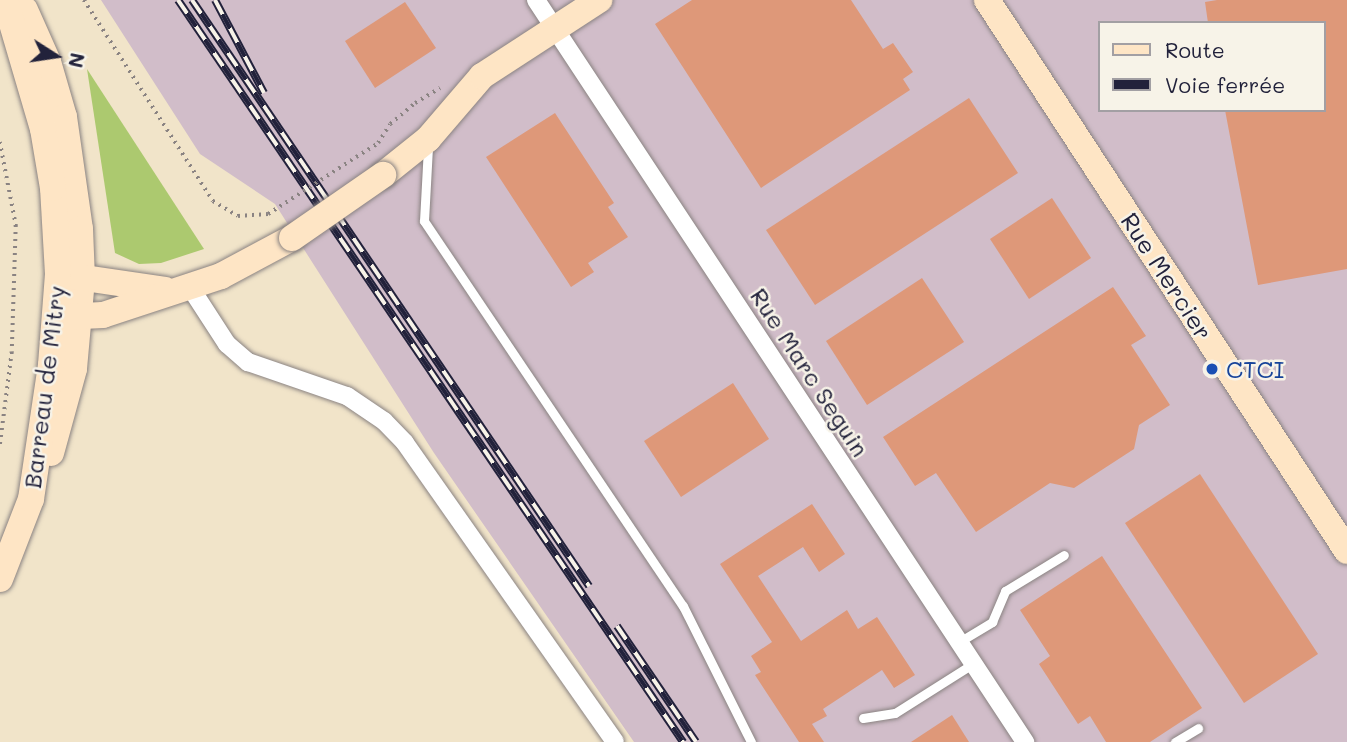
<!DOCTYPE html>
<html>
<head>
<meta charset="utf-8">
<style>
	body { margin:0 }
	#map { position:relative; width:1347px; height:742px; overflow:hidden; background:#f1e4c9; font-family:Mali,sans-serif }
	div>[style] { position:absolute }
	.industrial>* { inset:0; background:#d1bdc9 }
	.green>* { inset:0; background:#acc96f }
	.building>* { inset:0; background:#de9879 }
	.path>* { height:3.5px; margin-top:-1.75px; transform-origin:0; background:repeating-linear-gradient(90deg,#8a8382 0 2px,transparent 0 7px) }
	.roads { filter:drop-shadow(0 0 2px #8a8382) drop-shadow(0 0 2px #8a8382) }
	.lane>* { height:9px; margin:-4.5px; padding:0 4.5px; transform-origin:4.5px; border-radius:4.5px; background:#fff }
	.street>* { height:18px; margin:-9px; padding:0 9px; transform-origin:9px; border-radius:9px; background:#fff }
	.secondary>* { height:26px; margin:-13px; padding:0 13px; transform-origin:13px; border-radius:13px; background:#fee5c5 }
	.rail>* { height:8px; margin-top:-4px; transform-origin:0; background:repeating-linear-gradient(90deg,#f7f3e8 0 16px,#22223b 0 32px); box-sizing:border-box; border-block:2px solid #22223b }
	.path-bridge>* { height:3.5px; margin-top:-1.75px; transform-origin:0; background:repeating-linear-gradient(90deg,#8a8382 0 2px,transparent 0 7px) }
	.bridges { filter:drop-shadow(0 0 2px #8a8382) drop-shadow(0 0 2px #8a8382) }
	.secondary-bridge>* { height:26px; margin:-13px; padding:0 13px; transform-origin:13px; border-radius:13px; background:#fee5c5 }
	.dots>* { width:19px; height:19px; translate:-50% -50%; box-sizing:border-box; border:4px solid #f7f3e8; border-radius:50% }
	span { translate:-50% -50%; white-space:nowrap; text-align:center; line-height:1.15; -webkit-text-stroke:5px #f7f3e8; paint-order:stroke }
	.street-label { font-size:24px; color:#22223b }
	.transit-label { font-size:24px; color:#164399 }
	.left { translate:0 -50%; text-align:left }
	.legend { position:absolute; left:1098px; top:21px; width:228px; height:91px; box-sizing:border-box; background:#f7f3e8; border:2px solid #a29fa3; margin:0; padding:9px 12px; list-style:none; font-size:21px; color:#22223b }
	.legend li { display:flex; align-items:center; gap:14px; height:35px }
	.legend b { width:35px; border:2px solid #a29fa3 }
	.north { position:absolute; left:21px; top:21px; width:70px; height:70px; -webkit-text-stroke:5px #f7f3e8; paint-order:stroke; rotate:102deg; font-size:19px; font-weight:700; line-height:28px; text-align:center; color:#22223b }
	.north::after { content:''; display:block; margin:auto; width:24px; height:32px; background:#22223b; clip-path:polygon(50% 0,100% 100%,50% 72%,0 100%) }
</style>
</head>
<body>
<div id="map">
	<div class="industrial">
		<i style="clip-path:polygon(evenodd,101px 0,1347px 0,1347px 742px,634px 742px,434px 453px,275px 204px,200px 154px,101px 0,1100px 23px,1324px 23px,1324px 110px,1100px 110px,1100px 23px)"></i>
	</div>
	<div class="green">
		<i style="clip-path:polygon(87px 69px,204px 249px,161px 263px,139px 264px,115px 253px)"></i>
	</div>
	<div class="building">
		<i style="clip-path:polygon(692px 0,851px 0,883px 49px,893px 43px,913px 72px,903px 79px,910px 90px,761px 188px,655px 24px)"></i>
		<i style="clip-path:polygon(1217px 0,1347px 0,1347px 269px,1258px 285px,1225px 110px,1324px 110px,1324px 23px,1208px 23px,1205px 2px)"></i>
		<i style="clip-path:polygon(405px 2px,436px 48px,375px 88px,345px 41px)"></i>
		<i style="clip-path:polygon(969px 98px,1018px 173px,815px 305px,766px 230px)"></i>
		<i style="clip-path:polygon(555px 113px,614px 203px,608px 207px,628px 237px,588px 263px,594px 272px,571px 287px,486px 157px)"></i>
		<i style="clip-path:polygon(1052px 198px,1091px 258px,1029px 299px,990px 239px)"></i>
		<i style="clip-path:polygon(922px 278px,964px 342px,867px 405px,826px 341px)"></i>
		<i style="clip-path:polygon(1113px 287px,1146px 336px,1131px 345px,1170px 405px,1139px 425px,1134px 449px,1074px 488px,1050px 483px,976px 532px,936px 473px,915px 486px,883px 437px)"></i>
		<i style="clip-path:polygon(733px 383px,769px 439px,681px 497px,644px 441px)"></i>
		<i style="clip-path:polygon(1200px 474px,1318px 654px,1244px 703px,1125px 523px)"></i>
		<i style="clip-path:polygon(812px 504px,845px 554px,819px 572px,803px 547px,758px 576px,801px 641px,847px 610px,858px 629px,877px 617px,915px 675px,894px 688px,882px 670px,823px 709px,827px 716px,812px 724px,824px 742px,799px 742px,755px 675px,761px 672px,751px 656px,772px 642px,720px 564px)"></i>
		<i style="clip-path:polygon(1102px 556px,1202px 708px,1150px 742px,1106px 742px,1090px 716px,1078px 724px,1039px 664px,1050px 656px,1020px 610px)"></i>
		<i style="clip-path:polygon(952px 715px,969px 742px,911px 742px)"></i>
	</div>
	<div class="path">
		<i style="left:84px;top:0;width:239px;rotate:57.3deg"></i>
		<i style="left:213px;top:201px;width:29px;rotate:31deg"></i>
		<i style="left:238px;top:216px;width:30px;rotate:-4deg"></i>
		<i style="left:0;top:142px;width:85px;rotate:79.1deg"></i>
		<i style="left:16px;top:225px;width:127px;rotate:91.8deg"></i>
		<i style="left:12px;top:352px;width:95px;rotate:97.3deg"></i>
		<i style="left:356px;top:157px;width:26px;rotate:-32deg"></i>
		<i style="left:378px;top:143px;width:22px;rotate:-58deg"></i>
		<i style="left:390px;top:124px;width:33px;rotate:-40deg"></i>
		<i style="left:415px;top:103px;width:29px;rotate:-31deg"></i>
	</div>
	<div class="roads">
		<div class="lane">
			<i style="left:428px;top:147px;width:74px;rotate:93.1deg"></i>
			<i style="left:424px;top:221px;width:464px;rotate:56.1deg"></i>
			<i style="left:683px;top:606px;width:152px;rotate:63.4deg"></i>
			<i style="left:959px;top:642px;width:39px;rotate:-31deg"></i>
			<i style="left:992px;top:622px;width:34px;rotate:-67deg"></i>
			<i style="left:1005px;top:591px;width:69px;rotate:-31.4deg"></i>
			<i style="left:863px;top:718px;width:32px;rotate:-9deg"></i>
			<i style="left:895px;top:713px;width:93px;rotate:-32.3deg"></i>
			<i style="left:1175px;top:742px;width:27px;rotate:-31deg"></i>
		</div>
		<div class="street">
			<i style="left:536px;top:0;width:889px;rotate:56.61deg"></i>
			<i style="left:190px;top:287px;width:68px;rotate:57deg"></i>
			<i style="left:227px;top:344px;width:28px;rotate:41deg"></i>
			<i style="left:248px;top:362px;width:105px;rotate:19deg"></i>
			<i style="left:347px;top:396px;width:45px;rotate:34deg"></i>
			<i style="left:384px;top:421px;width:30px;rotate:46deg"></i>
			<i style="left:405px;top:443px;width:365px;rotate:54.9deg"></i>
		</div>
		<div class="secondary">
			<i style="left:987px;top:0;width:658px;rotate:56.84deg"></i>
			<i style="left:25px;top:10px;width:57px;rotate:66.1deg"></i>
			<i style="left:48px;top:62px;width:57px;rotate:73.8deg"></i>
			<i style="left:64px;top:117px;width:113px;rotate:81.9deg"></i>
			<i style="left:80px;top:229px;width:50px;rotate:87.7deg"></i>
			<i style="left:82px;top:279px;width:90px;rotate:95.1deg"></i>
			<i style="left:74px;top:369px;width:87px;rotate:105.3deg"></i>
			<i style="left:383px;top:175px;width:58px;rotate:-38.7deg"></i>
			<i style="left:428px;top:139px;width:83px;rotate:-49.4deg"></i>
			<i style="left:482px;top:76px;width:140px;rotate:-33deg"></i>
			<i style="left:64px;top:275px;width:102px;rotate:8.4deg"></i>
			<i style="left:61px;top:317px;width:42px;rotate:-2.7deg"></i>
			<i style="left:103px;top:315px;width:124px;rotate:-18.3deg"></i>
			<i style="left:221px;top:276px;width:81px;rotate:-28.2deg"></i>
			<i style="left:0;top:579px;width:86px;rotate:-68.8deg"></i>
			<i style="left:31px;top:499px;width:135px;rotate:-81.5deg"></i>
			<i style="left:51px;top:365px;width:91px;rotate:-85.6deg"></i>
			<i style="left:58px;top:274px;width:86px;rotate:-93.3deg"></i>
			<i style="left:53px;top:188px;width:60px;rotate:-99.6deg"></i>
			<i style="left:43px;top:129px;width:134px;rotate:-106.4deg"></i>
		</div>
	</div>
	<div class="rail">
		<i style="left:178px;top:0;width:898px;rotate:55.76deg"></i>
		<i style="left:192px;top:0;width:708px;rotate:55.88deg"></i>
		<i style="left:215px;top:0;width:105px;rotate:62.2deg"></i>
		<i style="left:617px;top:626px;width:140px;rotate:55.7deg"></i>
	</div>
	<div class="path-bridge">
		<i style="left:268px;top:214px;width:105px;rotate:-32.9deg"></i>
	</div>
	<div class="bridges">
		<div class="secondary-bridge">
			<i style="left:292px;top:238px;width:111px;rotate:-34.7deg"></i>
		</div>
	</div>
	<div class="dots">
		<i style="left:1212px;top:369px;background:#1a4fb4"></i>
	</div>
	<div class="street-label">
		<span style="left:1167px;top:276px;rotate:57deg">Rue Mercier</span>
		<span style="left:810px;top:372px;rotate:57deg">Rue Marc Seguin</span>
		<span style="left:44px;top:387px;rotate:-83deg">Barreau de Mitry</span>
	</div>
	<div class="transit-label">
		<span class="left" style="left:1226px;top:369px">CTCI</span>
	</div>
	<ul class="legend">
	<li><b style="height:9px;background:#fee5c5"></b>Route</li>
	<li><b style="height:9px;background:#22223b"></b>Voie ferrée</li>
	</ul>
	<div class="north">N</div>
</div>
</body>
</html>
